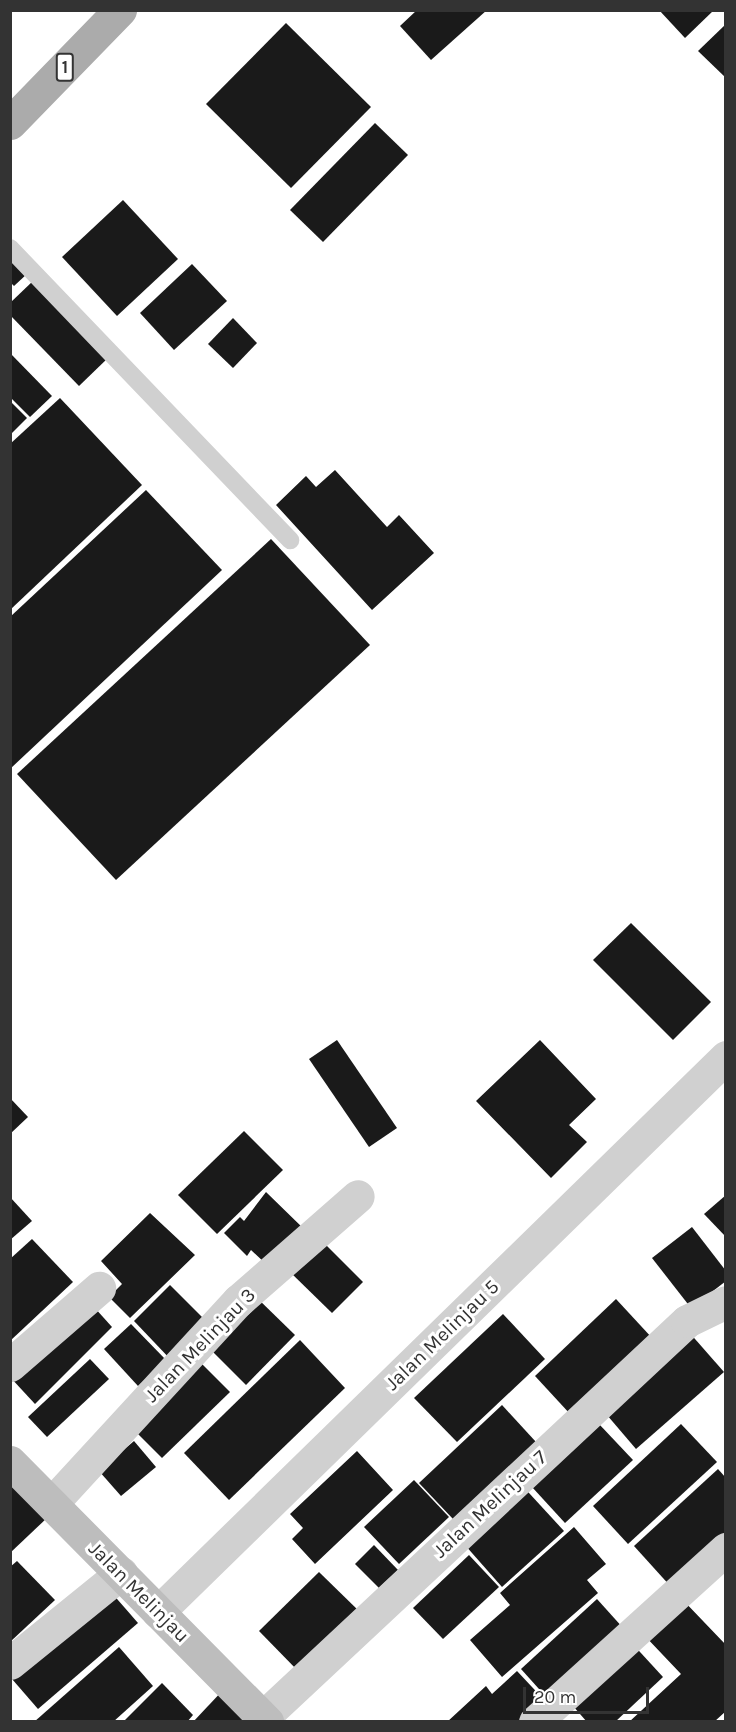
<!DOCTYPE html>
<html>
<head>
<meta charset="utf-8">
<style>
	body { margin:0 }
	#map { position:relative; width:736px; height:1732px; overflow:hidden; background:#fff; font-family:Karla,sans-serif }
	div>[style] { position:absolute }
	.building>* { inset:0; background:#1a1a1a }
	.lane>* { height:18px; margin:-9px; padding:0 9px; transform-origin:9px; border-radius:9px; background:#d0d0d0 }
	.street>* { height:33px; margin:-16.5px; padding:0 16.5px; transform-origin:16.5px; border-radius:16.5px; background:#d0d0d0 }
	.secondary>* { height:33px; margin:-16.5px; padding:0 16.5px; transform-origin:16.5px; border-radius:16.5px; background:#bdbdbd }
	.primary>* { height:33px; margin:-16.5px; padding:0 16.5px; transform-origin:16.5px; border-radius:16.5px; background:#ababab }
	span { translate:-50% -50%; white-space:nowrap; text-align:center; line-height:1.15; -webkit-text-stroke:6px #fff; paint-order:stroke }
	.shield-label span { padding:2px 4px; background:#fff; border:2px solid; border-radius:4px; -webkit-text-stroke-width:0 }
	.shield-label { font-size:18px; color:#333; font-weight:700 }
	.street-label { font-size:20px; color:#333 }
	.frame { position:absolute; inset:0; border:12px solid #333; pointer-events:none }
	.scale { position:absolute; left:523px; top:1687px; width:126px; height:27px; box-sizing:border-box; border:3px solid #333; border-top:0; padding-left:8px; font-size:18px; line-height:21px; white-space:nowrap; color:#333; -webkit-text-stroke:4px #fff; paint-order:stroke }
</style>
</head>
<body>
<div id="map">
	<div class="building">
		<i style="clip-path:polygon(417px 10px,487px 10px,431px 60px,400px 26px)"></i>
		<i style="clip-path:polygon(659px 10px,714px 10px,685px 38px)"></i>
		<i style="clip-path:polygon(286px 23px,371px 107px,291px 188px,206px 104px)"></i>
		<i style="clip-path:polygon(726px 24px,726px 78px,698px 51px)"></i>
		<i style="clip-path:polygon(375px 123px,408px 155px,323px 242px,290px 210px)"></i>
		<i style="clip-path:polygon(123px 200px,178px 259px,117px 316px,62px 257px)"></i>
		<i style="clip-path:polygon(10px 254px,28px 273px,14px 286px,10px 282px)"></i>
		<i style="clip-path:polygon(192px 264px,227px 301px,174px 350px,140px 313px)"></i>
		<i style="clip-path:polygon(34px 280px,109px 357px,79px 386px,10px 315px,10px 303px)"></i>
		<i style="clip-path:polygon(233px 318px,257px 343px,233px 368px,208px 344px)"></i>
		<i style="clip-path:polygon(10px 353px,52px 396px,30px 417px,10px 397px)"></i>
		<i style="clip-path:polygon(60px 398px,142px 485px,10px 610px,10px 444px)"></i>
		<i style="clip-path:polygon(10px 401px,27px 418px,10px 435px)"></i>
		<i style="clip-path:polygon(335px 470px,387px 527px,399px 515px,434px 553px,372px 610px,276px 505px,306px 476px,316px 487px)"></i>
		<i style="clip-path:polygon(146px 490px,222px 570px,10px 769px,10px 617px)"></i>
		<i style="clip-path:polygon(271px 539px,370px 645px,116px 880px,17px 774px)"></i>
		<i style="clip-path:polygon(631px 923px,711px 1002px,673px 1040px,593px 960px)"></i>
		<i style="clip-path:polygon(337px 1040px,397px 1128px,369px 1147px,309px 1059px)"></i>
		<i style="clip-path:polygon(540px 1040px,596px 1099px,569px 1125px,587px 1142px,551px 1178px,476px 1101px)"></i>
		<i style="clip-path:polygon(10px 1098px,28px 1117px,10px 1134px)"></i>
		<i style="clip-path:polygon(244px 1131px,283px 1170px,217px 1234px,178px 1195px)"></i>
		<i style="clip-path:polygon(266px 1192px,306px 1231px,266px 1264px,251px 1250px,247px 1256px,224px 1233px,240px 1217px,244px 1221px)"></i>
		<i style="clip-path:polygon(726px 1195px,726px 1237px,704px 1214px)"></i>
		<i style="clip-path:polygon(10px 1197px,32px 1221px,10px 1240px)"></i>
		<i style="clip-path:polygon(150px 1213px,195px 1255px,130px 1318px,109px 1297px,122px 1284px,101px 1261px)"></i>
		<i style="clip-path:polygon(692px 1227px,726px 1271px,726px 1281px,691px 1308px,652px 1258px)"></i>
		<i style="clip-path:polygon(32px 1239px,73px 1282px,10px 1341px,10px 1259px)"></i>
		<i style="clip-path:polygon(321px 1240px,363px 1282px,332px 1313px,290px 1272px)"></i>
		<i style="clip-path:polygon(170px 1285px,207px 1322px,173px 1362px,134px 1321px)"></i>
		<i style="clip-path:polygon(254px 1295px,295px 1335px,246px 1385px,205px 1344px)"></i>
		<i style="clip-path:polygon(616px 1299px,653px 1339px,571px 1415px,535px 1376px)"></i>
		<i style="clip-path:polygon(94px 1307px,112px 1327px,35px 1404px,10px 1377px)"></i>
		<i style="clip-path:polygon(503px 1314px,545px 1359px,457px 1442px,414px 1398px)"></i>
		<i style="clip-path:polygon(131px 1324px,166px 1360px,138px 1386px,104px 1349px)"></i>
		<i style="clip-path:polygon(688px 1331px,724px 1372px,636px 1449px,601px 1408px)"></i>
		<i style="clip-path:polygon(300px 1340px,345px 1388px,229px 1500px,184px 1453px)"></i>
		<i style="clip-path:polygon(90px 1359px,109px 1379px,47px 1437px,28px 1417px)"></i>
		<i style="clip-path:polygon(201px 1363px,230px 1392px,162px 1458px,133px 1429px)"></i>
		<i style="clip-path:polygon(502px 1405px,536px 1442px,453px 1519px,419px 1483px)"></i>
		<i style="clip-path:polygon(599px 1424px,633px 1460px,565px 1523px,532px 1487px)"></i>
		<i style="clip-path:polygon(681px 1424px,717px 1462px,628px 1544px,593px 1506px)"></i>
		<i style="clip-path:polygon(134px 1441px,156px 1467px,121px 1496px,99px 1471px)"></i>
		<i style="clip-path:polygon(357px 1451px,393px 1490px,315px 1564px,292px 1539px,303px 1528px,290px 1514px)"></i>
		<i style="clip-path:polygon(718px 1469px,726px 1478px,726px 1538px,672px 1588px,634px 1546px)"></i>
		<i style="clip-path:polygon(10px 1478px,48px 1517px,10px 1553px)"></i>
		<i style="clip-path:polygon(414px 1480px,449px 1517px,399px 1564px,364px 1527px)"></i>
		<i style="clip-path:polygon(518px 1481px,564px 1531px,502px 1587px,457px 1536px)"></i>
		<i style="clip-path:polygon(574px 1527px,606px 1564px,587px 1580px,598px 1593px,502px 1677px,470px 1640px,510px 1605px,500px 1593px)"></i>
		<i style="clip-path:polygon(374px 1545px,398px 1570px,379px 1588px,355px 1564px)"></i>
		<i style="clip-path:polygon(469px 1555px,499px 1587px,443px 1639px,413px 1608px)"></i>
		<i style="clip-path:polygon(17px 1561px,55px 1600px,10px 1642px,10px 1567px)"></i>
		<i style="clip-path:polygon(319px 1572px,361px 1613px,300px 1673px,259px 1631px)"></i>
		<i style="clip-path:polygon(111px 1592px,138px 1623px,38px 1709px,12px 1679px)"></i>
		<i style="clip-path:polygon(681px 1598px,726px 1645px,726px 1711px,714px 1722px,629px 1722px,681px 1674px,643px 1634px)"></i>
		<i style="clip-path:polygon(597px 1599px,624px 1629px,548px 1699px,521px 1669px)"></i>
		<i style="clip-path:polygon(629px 1640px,663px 1677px,615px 1722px,587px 1722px,566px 1698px)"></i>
		<i style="clip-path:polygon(119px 1647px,153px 1686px,113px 1722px,34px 1722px)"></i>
		<i style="clip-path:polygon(517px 1671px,547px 1703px,527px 1722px,447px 1722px,486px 1686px,492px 1694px)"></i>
		<i style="clip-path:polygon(162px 1683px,193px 1715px,187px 1722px,123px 1722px)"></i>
		<i style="clip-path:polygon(224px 1689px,254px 1722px,193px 1722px)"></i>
	</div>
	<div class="lane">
		<i style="left:10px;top:248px;width:405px;rotate:46.2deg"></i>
	</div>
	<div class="street">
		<i style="left:10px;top:1365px;width:118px;rotate:-40.9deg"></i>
		<i style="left:52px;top:1503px;width:275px;rotate:-47.4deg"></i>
		<i style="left:238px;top:1301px;width:159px;rotate:-41.2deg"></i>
		<i style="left:158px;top:1612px;width:794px;rotate:-44.34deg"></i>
		<i style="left:10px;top:1663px;width:143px;rotate:-39deg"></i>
		<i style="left:258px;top:1722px;width:587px;rotate:-43.07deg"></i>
		<i style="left:687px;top:1321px;width:43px;rotate:-26deg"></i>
		<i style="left:535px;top:1722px;width:258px;rotate:-42.2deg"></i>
	</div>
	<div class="secondary">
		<i style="left:10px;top:1462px;width:366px;rotate:45.3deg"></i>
	</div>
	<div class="primary">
		<i style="left:10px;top:123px;width:158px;rotate:-45.8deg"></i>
	</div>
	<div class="shield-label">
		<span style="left:65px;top:67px">1</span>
	</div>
	<div class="street-label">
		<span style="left:442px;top:1335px;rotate:-44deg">Jalan Melinjau 5</span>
		<span style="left:200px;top:1345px;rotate:-46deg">Jalan Melinjau 3</span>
		<span style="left:490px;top:1504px;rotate:-43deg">Jalan Melinjau 7</span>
		<span style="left:139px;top:1592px;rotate:45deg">Jalan Melinjau</span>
	</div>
	<div class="frame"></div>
	<div class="scale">20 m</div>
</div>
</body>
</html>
